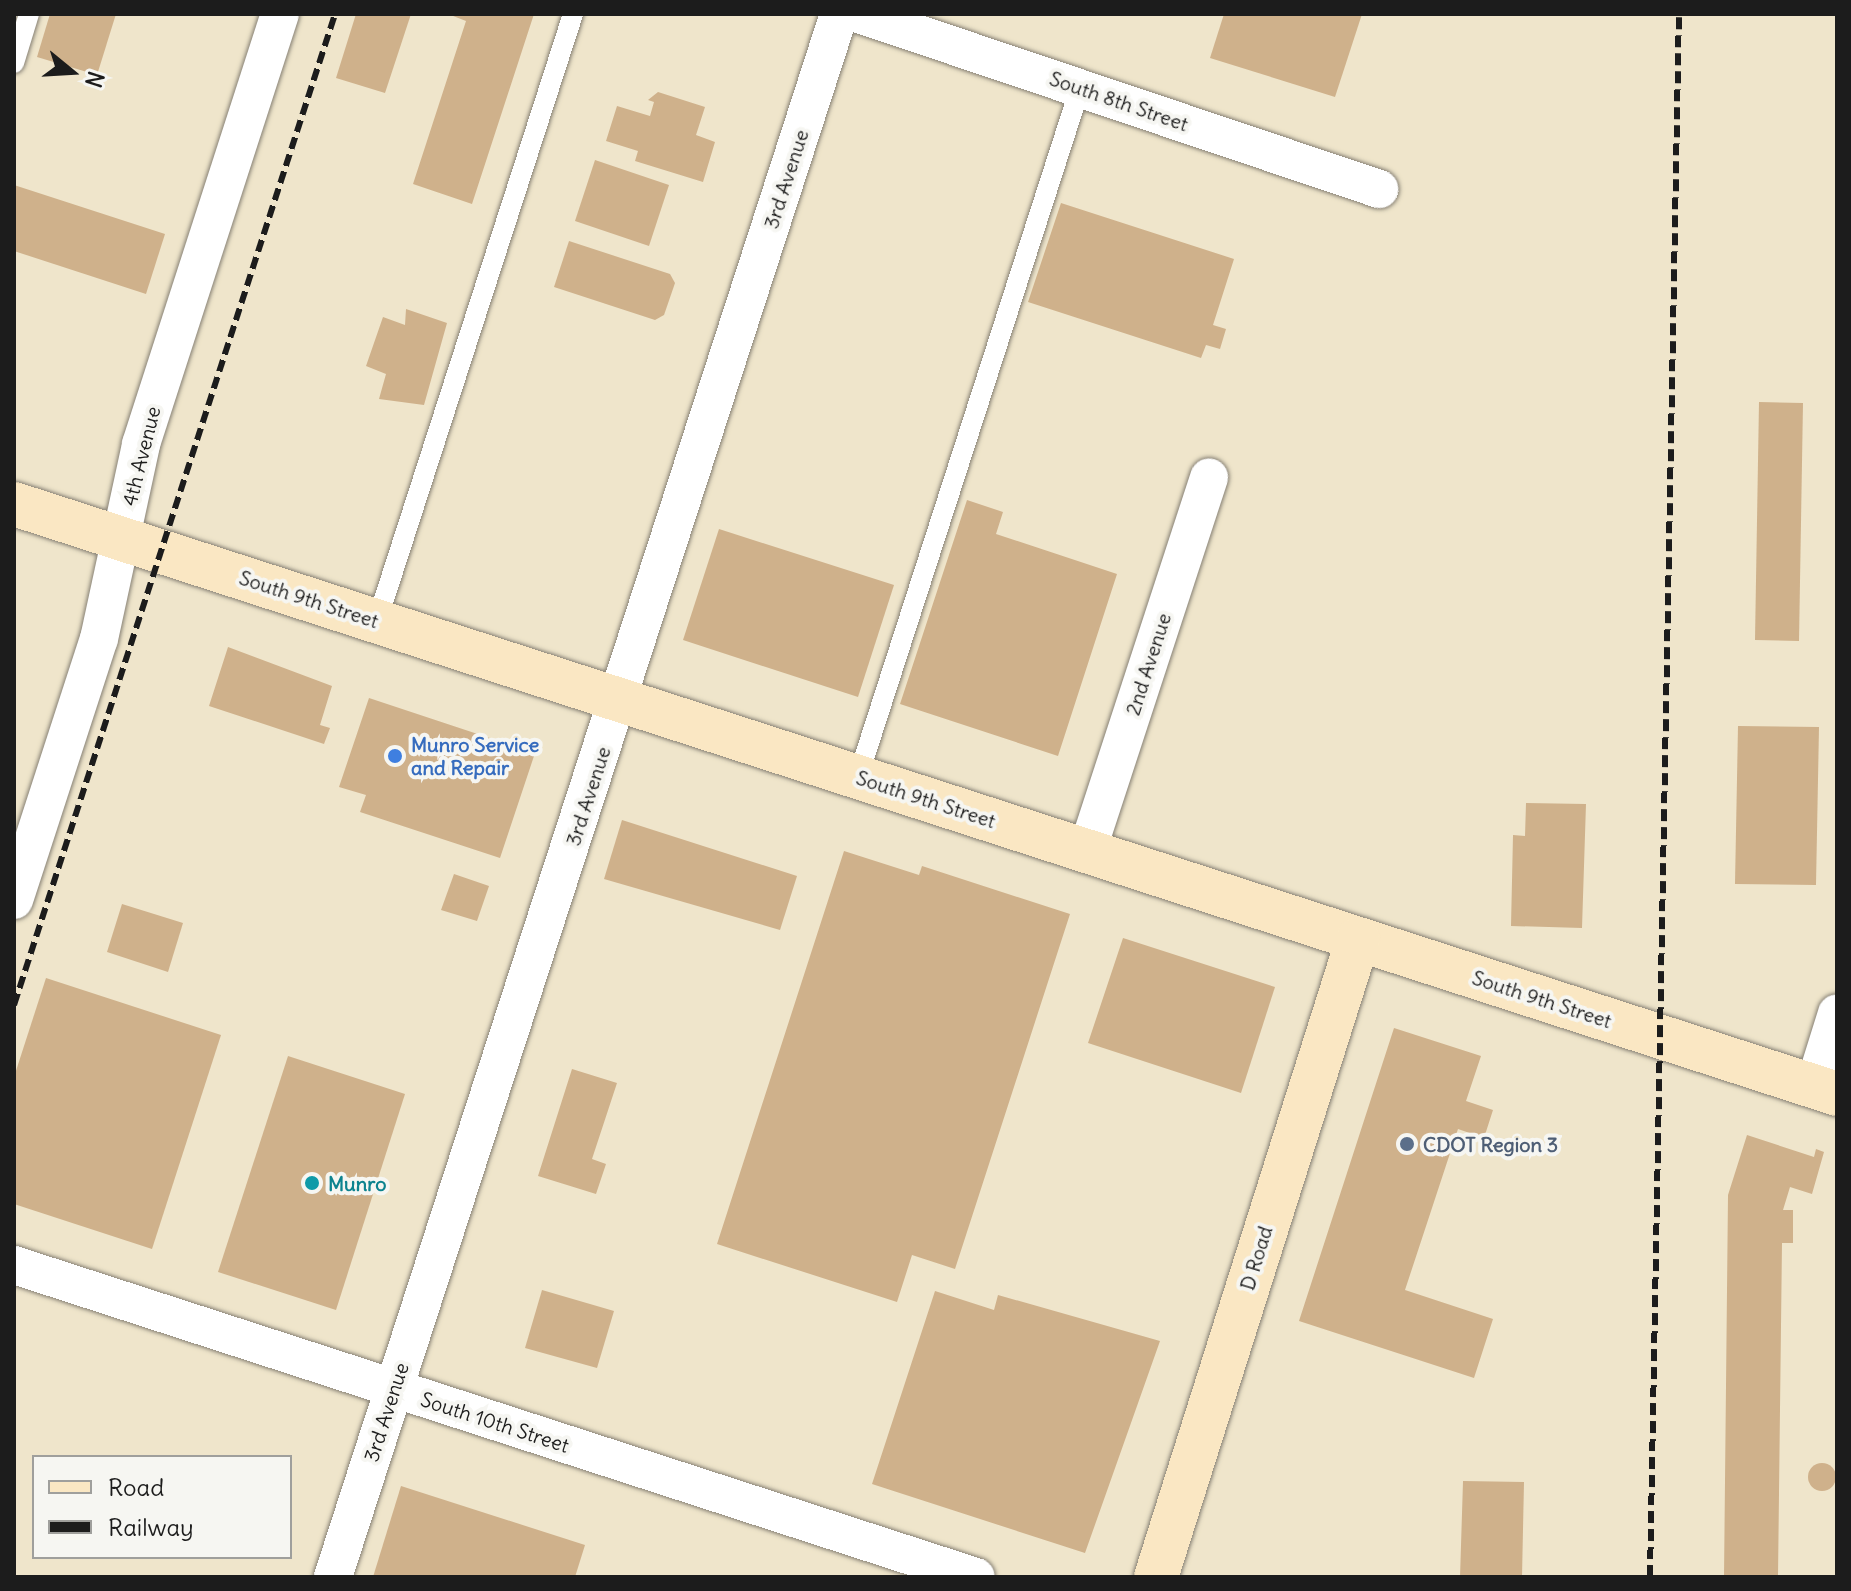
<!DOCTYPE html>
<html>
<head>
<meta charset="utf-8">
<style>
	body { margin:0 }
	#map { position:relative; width:1851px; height:1591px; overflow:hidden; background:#efe5cb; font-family:Delius,sans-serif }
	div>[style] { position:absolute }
	.building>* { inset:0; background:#cfb18b }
	.round { border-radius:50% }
	.roads { filter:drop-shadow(0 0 2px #868074) drop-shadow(0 0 2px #868074) }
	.lane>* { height:20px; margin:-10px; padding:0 10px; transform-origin:10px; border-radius:10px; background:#fff }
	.street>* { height:38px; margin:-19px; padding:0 19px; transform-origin:19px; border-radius:19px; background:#fff }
	.secondary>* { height:44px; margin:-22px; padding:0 22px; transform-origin:22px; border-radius:22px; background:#fae7c3 }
	.rail>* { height:6px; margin-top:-3px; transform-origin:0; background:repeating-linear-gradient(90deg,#1c1c1c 0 12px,transparent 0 18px) }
	.dots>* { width:22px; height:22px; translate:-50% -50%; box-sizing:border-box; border:4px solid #f6f6f2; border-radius:50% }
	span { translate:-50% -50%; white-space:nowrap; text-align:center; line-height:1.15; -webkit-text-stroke:8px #f6f6f2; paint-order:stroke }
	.street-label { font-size:20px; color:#1c1c1c }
	.shop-label { font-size:20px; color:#366cbe; font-weight:700 }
	.left { translate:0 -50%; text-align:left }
	.service-label { font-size:20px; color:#4e5e75; font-weight:700 }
	.culture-label { font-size:20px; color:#0d838f; font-weight:700 }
	.frame { position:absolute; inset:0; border:16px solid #1c1c1c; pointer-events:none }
	.legend { position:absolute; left:32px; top:1455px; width:260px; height:104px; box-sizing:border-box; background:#f6f6f2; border:2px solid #9f9f9c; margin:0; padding:10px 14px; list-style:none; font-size:24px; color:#1c1c1c }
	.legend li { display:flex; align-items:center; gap:16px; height:40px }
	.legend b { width:40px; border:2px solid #9f9f9c }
	.north { position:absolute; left:32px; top:32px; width:80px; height:80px; -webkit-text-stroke:6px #f6f6f2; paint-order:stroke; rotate:108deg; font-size:22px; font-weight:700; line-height:32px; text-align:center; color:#1c1c1c }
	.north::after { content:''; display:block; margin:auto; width:28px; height:36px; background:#1c1c1c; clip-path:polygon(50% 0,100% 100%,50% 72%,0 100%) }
</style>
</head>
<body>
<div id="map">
	<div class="building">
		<i style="clip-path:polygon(50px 14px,116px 14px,97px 75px,37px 57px)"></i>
		<i style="clip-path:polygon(356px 14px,411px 14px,385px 93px,336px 78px)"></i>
		<i style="clip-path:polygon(448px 14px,534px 14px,472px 204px,413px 184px,466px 21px)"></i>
		<i style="clip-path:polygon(1224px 14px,1362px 14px,1335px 97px,1210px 58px)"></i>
		<i style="clip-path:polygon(658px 92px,705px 107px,696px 135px,715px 142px,703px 182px,635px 161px,638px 151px,606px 141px,617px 106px,650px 116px,654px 102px,648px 100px)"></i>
		<i style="clip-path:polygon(595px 160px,669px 185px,649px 246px,575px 221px)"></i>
		<i style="clip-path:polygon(14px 185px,165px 234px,146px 294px,14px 251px)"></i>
		<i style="clip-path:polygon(1061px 203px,1234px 259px,1213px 325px,1226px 329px,1220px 349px,1206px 345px,1201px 358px,1028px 302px)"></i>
		<i style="clip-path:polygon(569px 241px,670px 274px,675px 283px,664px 315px,655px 320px,554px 287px)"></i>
		<i style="clip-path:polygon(406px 309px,447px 323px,424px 405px,379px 399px,386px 374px,366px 366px,383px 317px,405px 325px)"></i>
		<i style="clip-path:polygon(1759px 402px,1803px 403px,1799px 641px,1755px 640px)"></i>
		<i style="clip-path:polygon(967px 500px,1003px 512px,996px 534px,1117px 574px,1058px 756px,900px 704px)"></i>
		<i style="clip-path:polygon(719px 529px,894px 585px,858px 697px,683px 640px)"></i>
		<i style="clip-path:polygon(228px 647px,332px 686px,320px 725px,330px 728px,324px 744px,209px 706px)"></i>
		<i style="clip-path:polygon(369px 698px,535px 753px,500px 858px,360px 812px,366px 795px,339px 787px)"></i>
		<i style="clip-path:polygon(1738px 726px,1819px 727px,1816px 885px,1735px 884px)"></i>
		<i style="clip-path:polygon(1526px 803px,1586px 804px,1582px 928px,1511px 926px,1513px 835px,1525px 836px)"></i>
		<i style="clip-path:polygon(622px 820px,797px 876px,780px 930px,604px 879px)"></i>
		<i style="clip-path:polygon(844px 851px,919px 875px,922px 866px,1070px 914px,955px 1269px,912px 1255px,897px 1302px,717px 1244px)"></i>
		<i style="clip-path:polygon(454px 874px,489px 886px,477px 921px,441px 910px)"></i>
		<i style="clip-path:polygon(122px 904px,183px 923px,168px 972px,107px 952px)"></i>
		<i style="clip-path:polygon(1123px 938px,1275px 987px,1241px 1093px,1088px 1043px)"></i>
		<i style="clip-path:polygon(46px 978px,221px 1035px,152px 1249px,14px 1204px,14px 1077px)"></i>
		<i style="clip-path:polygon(1394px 1028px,1481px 1056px,1466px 1101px,1493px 1110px,1484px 1138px,1458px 1129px,1405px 1290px,1493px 1319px,1474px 1378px,1299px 1321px)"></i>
		<i style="clip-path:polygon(288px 1056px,405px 1094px,336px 1310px,218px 1272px)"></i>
		<i style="clip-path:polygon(572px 1069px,617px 1083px,592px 1159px,606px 1164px,596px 1194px,538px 1176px)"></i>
		<i style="clip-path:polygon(1747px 1135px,1814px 1157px,1816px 1149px,1824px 1152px,1812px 1194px,1790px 1187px,1783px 1210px,1793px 1210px,1793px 1243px,1782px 1243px,1778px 1577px,1724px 1577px,1728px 1195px)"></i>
		<i style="clip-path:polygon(542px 1290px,614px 1311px,597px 1368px,525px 1348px)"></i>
		<i style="clip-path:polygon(935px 1291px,994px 1310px,998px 1295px,1160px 1341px,1085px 1553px,872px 1484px)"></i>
		<i class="round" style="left:1808px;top:1463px;width:28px;height:28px"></i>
		<i style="clip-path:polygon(1463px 1481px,1524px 1482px,1522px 1577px,1460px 1577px)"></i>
		<i style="clip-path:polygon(401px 1486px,585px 1545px,575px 1577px,373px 1577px)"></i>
	</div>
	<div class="roads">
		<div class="lane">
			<i style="left:14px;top:63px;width:51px;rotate:-73deg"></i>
			<i style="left:377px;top:621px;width:638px;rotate:-72.1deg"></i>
			<i style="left:858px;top:777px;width:724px;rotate:-72.14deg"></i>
		</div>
		<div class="street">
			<i style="left:859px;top:14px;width:549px;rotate:18.6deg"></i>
			<i style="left:1087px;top:851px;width:393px;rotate:-71.9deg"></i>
			<i style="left:14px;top:900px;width:274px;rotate:-72deg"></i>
			<i style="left:99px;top:639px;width:199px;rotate:-77.8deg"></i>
			<i style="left:141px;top:444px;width:452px;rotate:-72.1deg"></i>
			<i style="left:1814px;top:1087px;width:77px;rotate:-72.7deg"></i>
			<i style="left:14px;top:1265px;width:1011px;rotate:17.97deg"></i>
			<i style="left:333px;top:1577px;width:1643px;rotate:-72.06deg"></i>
		</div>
		<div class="secondary">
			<i style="left:14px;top:504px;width:1916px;rotate:17.93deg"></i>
			<i style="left:1156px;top:1577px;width:669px;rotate:-72.43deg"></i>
		</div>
	</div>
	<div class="rail">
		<i style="left:14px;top:1005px;width:1042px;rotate:-72.05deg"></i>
		<i style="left:1650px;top:1577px;width:1563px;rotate:-88.94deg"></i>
	</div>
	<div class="dots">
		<i style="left:395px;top:756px;background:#3f7fe0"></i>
		<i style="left:1407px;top:1144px;background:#5c6f8a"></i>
		<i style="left:312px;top:1183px;background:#0f9aa8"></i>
	</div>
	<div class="street-label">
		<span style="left:1119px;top:101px;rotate:19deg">South 8th Street</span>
		<span style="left:786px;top:179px;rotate:-72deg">3rd Avenue</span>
		<span style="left:141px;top:456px;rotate:-76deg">4th Avenue</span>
		<span style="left:309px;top:599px;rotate:18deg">South 9th Street</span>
		<span style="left:1148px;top:664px;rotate:-72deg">2nd Avenue</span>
		<span style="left:588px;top:796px;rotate:-72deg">3rd Avenue</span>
		<span style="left:926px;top:799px;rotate:18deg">South 9th Street</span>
		<span style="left:1542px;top:999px;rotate:18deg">South 9th Street</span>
		<span style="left:1256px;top:1258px;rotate:-73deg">D Road</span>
		<span style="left:386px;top:1412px;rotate:-72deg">3rd Avenue</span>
		<span style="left:495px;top:1422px;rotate:18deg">South 10th Street</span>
	</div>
	<div class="shop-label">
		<span class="left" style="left:411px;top:756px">Munro Service<br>and Repair</span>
	</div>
	<div class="service-label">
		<span class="left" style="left:1423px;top:1144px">CDOT Region 3</span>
	</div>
	<div class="culture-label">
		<span class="left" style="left:328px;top:1183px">Munro</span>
	</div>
	<div class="frame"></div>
	<ul class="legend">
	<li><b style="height:10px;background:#fae7c3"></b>Road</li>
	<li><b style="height:10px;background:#1c1c1c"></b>Railway</li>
	</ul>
	<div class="north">N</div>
</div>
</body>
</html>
